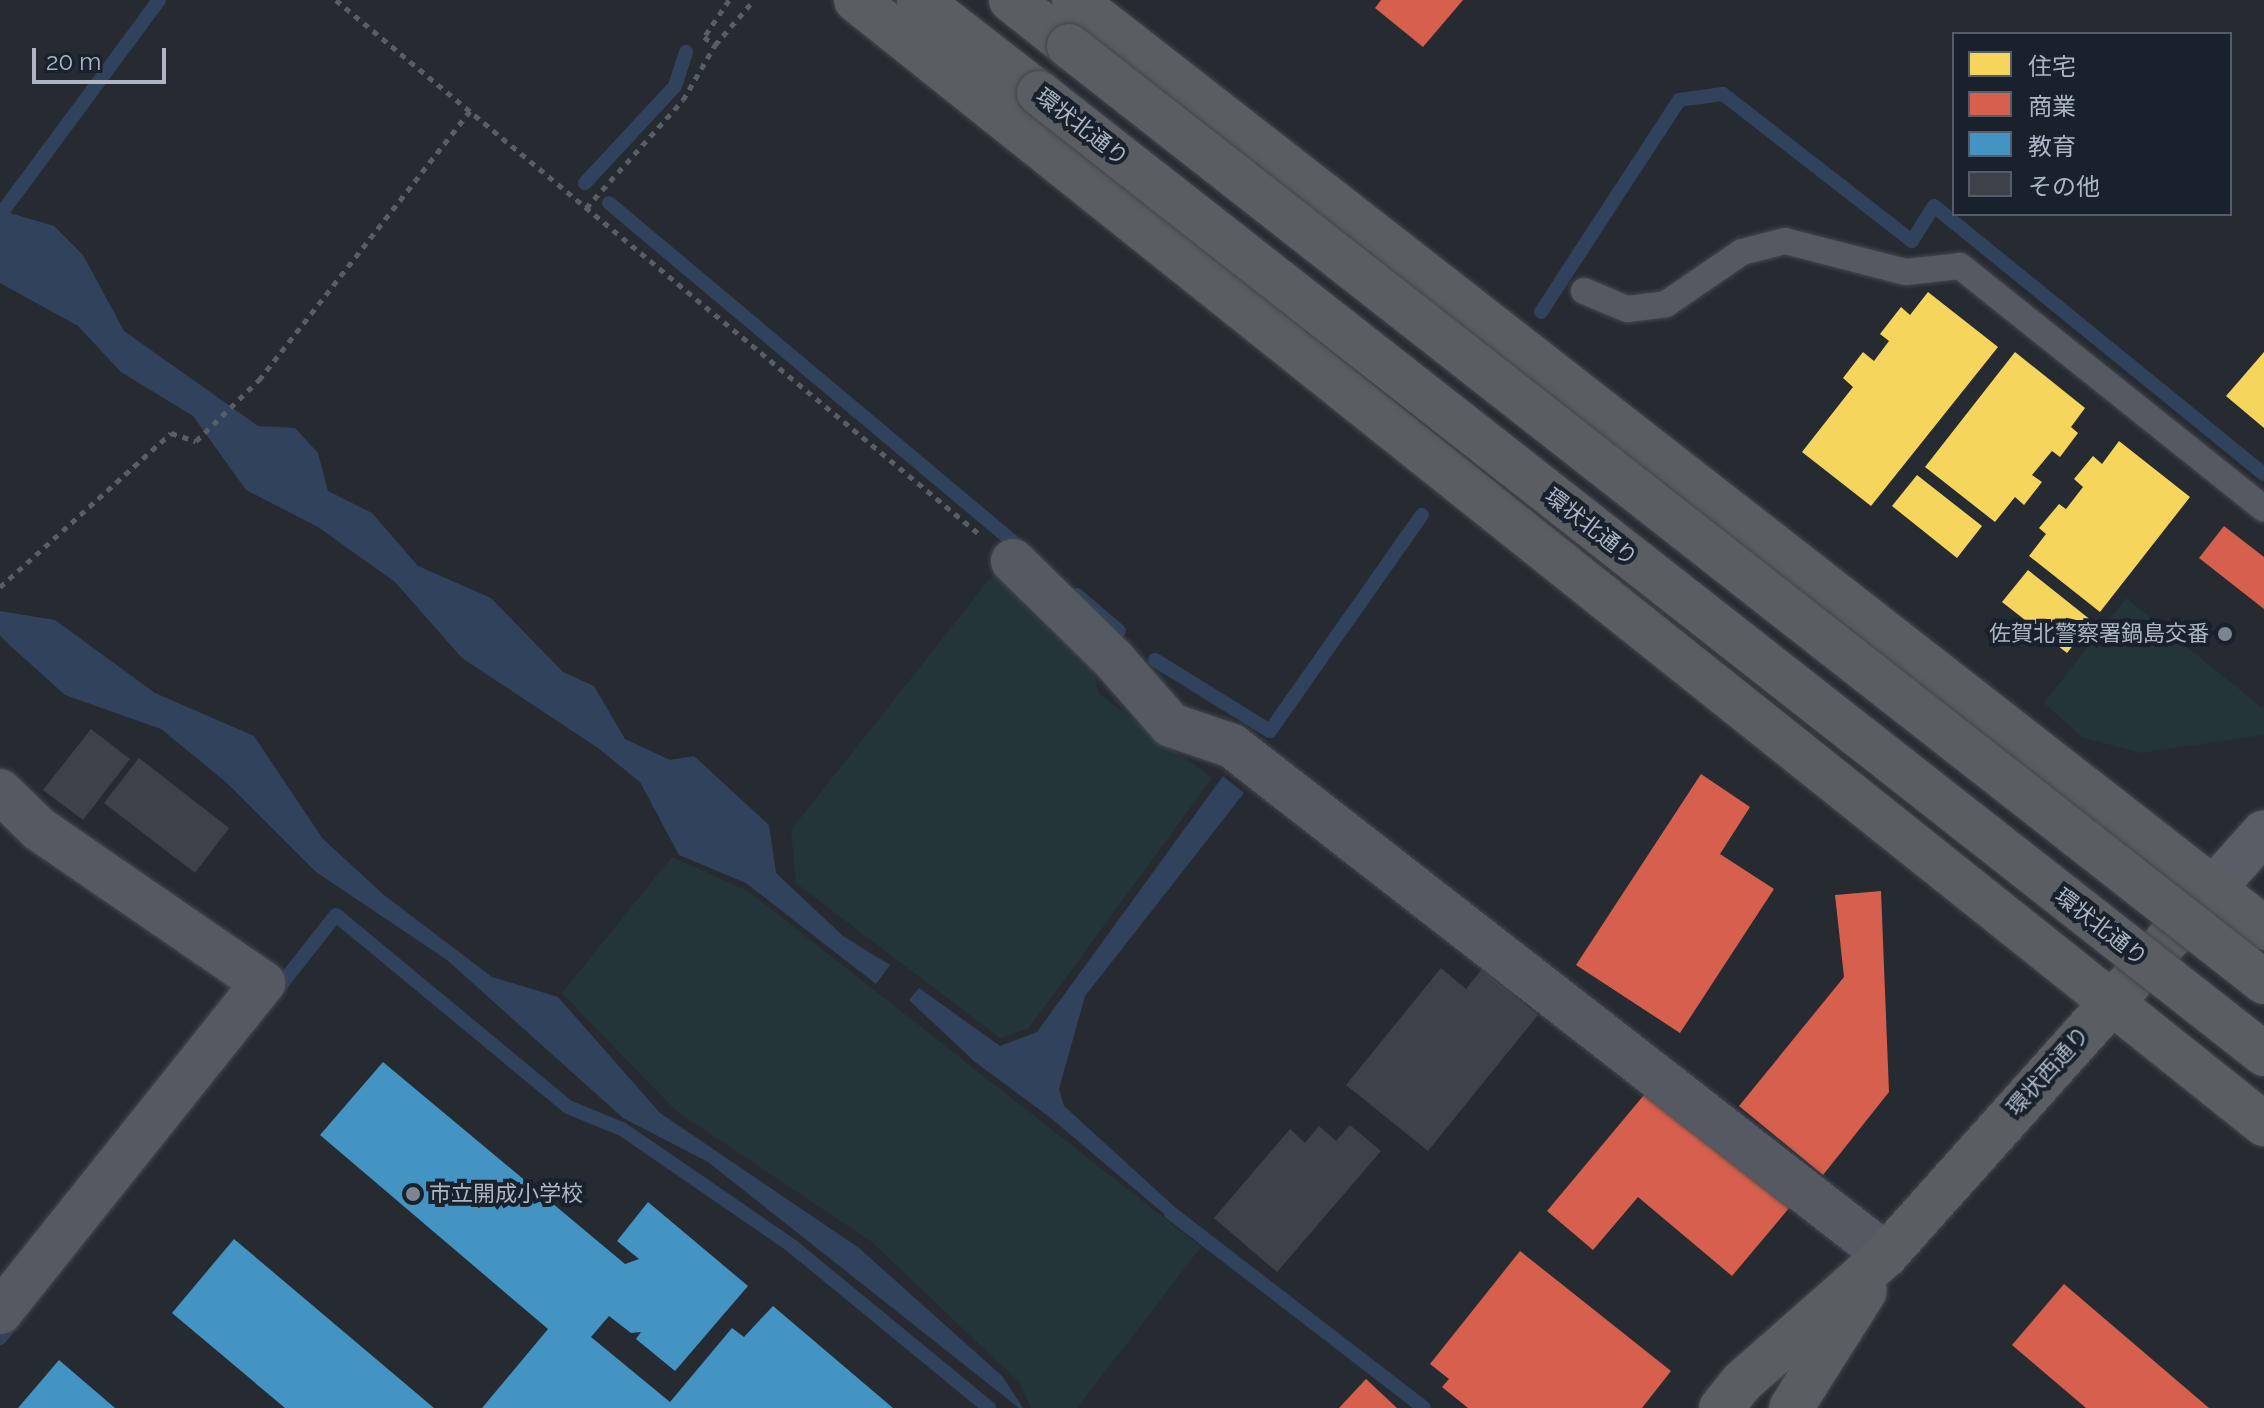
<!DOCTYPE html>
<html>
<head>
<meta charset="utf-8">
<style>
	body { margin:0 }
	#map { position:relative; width:2264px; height:1408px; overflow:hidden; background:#262b32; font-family:Raleway,"Noto Sans JP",sans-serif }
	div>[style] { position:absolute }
	.green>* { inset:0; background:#233538 }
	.water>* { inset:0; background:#31425c }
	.homes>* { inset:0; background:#f6d55c }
	.shops>* { inset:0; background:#d6604d }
	.schools>* { inset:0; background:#4393c3 }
	.stream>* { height:14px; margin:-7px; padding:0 7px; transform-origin:7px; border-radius:7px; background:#31425c }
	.building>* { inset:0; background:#3d4249 }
	.path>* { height:5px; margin-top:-2.5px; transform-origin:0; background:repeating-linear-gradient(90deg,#585e65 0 6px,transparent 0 12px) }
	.roads { filter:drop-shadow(0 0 2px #44474d) drop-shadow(0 0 2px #44474d) }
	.lane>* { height:26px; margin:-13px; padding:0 13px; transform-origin:13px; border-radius:13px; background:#555961 }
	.street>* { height:44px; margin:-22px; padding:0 22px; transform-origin:22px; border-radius:22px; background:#555961 }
	.secondary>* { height:44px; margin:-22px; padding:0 22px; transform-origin:22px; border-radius:22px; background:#595e66 }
	.highway>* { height:44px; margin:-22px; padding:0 22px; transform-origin:22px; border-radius:22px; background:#5a5d61 }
	.bridges { filter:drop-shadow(0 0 2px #42464e) drop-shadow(0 0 2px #42464e) }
	.highway-bridge>* { height:44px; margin:-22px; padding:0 22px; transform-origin:22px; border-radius:22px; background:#5a5d61 }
	.dots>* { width:22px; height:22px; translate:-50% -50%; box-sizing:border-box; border:4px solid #19212d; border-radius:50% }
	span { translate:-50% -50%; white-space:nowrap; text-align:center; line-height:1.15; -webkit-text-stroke:8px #19212d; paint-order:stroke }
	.street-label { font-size:22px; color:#aeb6c5 }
	.poi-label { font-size:22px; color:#aeb6c5 }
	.right { translate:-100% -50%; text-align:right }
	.left { translate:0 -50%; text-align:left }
	.legend { position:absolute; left:1952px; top:32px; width:280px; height:184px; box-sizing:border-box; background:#19212d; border:2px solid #555d6a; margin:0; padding:10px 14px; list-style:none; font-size:24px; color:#aeb6c5 }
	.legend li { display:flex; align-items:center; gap:16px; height:40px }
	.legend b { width:40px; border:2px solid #555d6a }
	.scale { position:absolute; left:32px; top:48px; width:134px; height:36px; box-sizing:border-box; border:4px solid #aeb6c5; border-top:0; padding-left:10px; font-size:24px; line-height:28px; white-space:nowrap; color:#aeb6c5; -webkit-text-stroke:6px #19212d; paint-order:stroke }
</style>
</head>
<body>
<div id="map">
	<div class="green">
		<i style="clip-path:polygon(996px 571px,1092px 667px,1099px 694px,1212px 778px,1028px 1029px,1000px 1038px,796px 883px,791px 830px)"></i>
		<i style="clip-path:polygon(2126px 598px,2261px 707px,2264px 705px,2264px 735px,2140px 753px,2082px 737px,2044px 703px)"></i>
		<i style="clip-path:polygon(672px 857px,748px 891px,1201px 1247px,1077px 1408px,1031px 1408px,1020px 1383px,872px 1242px,676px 1111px,562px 993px)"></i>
	</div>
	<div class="water">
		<i style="clip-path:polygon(0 210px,54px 226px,83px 255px,124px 331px,258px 426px,295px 428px,318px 453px,328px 491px,372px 513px,418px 566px,491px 598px,563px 672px,594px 686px,625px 739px,670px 760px,694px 756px,769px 825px,776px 873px,843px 936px,890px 965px,876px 984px,746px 883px,679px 855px,640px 782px,598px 748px,462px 658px,395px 582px,318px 527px,246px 490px,193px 416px,121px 372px,78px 326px,0 283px)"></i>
		<i style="clip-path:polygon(0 611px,55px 620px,155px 693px,254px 736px,323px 839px,384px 895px,492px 977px,558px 997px,660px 1113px,859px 1248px,1002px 1376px,1023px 1408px,1019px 1408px,708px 1162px,623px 1118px,447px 960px,316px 872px,227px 783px,161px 729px,65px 695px,4px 640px,0 635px)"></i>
		<i style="clip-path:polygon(1223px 776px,1244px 793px,1085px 996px,1059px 1089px,1064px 1106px,1189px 1220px,1182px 1229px,1052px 1119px,975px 1062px,909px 1000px,919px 988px,1000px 1046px,1037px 1032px)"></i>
	</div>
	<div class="homes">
		<i style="clip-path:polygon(1928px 292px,1998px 347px,1871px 506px,1802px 452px,1853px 387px,1843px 378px,1863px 352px,1874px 361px,1889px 341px,1880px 334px,1901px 307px,1910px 315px)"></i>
		<i style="clip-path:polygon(2015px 352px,2085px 408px,2071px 427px,2078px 433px,2060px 457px,2052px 451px,2032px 475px,2042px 482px,2024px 505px,2015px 497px,1995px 522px,1925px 467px)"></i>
		<i style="clip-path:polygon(2264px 352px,2264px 428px,2226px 396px)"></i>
		<i style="clip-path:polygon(2119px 441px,2190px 497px,2100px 612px,2029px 556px,2046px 534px,2039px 528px,2059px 504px,2066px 509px,2083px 487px,2074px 479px,2093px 456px,2102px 464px)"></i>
		<i style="clip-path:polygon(1917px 475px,1982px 526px,1957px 558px,1892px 506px)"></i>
		<i style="clip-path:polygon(2028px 570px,2092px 621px,2067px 653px,2002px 602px)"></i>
	</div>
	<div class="shops">
		<i style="clip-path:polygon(1381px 0,1463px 0,1423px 47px,1375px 8px)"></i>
		<i style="clip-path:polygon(2224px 526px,2264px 557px,2264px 609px,2199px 558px)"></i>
		<i style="clip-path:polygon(1701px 774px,1750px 807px,1720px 854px,1774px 889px,1680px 1033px,1576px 965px)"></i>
		<i style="clip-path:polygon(1881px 891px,1889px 1092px,1823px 1175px,1739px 1106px,1844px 977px,1835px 895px)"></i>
		<i style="clip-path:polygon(1649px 1089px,1790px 1207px,1732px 1276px,1638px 1197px,1593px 1250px,1547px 1211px)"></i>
		<i style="clip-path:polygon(1520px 1251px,1671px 1371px,1642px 1408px,1468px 1408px,1442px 1387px,1449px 1379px,1430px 1364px)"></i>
		<i style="clip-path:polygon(2064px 1284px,2209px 1408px,2086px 1408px,2012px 1345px)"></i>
		<i style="clip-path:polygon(1366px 1379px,1397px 1408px,1339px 1408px)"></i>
	</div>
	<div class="schools">
		<i style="clip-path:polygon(383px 1062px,625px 1264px,639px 1259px,617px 1241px,648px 1202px,748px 1286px,675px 1371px,636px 1339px,641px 1332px,631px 1333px,609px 1316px,591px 1337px,670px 1402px,732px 1328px,744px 1337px,773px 1306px,893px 1408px,482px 1408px,548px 1329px,320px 1135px)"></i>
		<i style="clip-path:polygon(234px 1239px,434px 1408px,285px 1408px,172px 1313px)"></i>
		<i style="clip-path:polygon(59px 1360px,115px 1408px,18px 1408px)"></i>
	</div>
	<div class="stream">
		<i style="left:585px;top:183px;width:132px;rotate:-47.1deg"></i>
		<i style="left:675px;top:86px;width:36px;rotate:-72deg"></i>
		<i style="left:609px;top:203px;width:542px;rotate:39.98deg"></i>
		<i style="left:0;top:215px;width:267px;rotate:-53.5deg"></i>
		<i style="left:1541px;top:312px;width:253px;rotate:-56.9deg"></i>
		<i style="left:1679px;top:100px;width:44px;rotate:-7.8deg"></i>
		<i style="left:1723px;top:94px;width:239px;rotate:37.9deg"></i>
		<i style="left:1912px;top:241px;width:41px;rotate:-57.8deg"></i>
		<i style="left:1934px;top:206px;width:425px;rotate:39.1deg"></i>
		<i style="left:1077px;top:595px;width:55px;rotate:40.6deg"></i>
		<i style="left:1155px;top:660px;width:135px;rotate:31.7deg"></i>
		<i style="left:1270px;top:731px;width:264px;rotate:-54.9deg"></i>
		<i style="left:272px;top:996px;width:103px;rotate:-51.7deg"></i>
		<i style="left:336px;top:915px;width:301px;rotate:39.6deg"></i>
		<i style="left:568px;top:1107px;width:58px;rotate:22.2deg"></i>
		<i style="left:622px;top:1129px;width:206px;rotate:34.5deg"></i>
		<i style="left:792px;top:1246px;width:255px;rotate:39.4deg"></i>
		<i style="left:1171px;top:1213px;width:319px;rotate:37.6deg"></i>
		<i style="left:0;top:1338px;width:24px;rotate:-52deg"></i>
	</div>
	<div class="building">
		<i style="clip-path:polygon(91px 729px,130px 759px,83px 820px,43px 790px)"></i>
		<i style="clip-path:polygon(139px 758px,229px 828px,195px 873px,104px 803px)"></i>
		<i style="clip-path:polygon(1441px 968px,1466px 989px,1482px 969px,1538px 1015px,1428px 1151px,1346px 1085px)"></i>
		<i style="clip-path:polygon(1350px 1125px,1381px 1151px,1277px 1272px,1214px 1218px,1290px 1129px,1305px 1143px,1319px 1126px,1336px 1141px)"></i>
	</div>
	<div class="path">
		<i style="left:336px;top:0;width:834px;rotate:39.7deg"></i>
		<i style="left:729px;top:0;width:45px;rotate:124deg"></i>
		<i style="left:704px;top:37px;width:14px;rotate:36deg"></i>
		<i style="left:715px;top:45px;width:60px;rotate:-49.1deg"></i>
		<i style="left:586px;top:208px;width:145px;rotate:-48.1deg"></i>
		<i style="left:683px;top:100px;width:64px;rotate:-59.8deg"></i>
		<i style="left:0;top:587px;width:230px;rotate:-42deg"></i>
		<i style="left:171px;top:433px;width:26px;rotate:18deg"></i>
		<i style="left:196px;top:441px;width:88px;rotate:-44.1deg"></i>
		<i style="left:259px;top:380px;width:342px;rotate:-51.9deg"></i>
	</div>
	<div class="roads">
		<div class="lane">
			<i style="left:1584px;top:291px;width:47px;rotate:22.7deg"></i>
			<i style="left:1627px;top:309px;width:39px;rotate:-7deg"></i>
			<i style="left:1666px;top:304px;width:92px;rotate:-34.4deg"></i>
			<i style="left:1742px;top:252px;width:44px;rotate:-14.3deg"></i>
			<i style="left:1785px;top:241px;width:125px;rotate:14.4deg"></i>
			<i style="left:1906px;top:272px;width:54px;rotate:-6.3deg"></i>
			<i style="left:1960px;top:266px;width:389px;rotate:38.6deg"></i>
		</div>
		<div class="street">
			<i style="left:1013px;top:561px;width:141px;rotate:44.4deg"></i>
			<i style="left:1114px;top:660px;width:86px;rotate:48.8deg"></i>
			<i style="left:1171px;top:725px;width:65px;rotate:19deg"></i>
			<i style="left:1232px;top:746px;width:829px;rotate:37.89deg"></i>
			<i style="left:0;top:791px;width:54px;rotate:44.3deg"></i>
			<i style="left:39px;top:829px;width:272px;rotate:34.5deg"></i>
			<i style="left:263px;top:983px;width:421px;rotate:128.6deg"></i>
		</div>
		<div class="secondary">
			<i style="left:2213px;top:889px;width:76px;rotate:-48.2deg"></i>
		</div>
		<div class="highway">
			<i style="left:856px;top:0;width:1802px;rotate:38.6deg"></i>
			<i style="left:919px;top:0;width:152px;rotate:37.8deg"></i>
			<i style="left:1011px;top:0;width:74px;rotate:38.4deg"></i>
			<i style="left:1074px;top:0;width:1509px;rotate:37.95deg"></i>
			<i style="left:1721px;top:1408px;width:33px;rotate:-51deg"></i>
			<i style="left:1742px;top:1382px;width:192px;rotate:-41.4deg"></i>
			<i style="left:1886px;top:1255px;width:489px;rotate:-48.2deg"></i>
			<i style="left:1791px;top:1408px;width:138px;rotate:-57.7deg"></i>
		</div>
	</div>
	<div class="bridges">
		<div class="highway-bridge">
			<i style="left:1069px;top:46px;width:1518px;rotate:38.07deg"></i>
			<i style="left:1039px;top:93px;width:1557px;rotate:38.11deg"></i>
		</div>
	</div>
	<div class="dots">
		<i style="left:2225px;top:634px;background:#7e8592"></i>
		<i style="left:413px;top:1194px;background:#7e8592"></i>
	</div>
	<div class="street-label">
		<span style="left:1082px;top:127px;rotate:38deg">環状北通り</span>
		<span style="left:1591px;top:527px;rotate:38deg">環状北通り</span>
		<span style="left:2101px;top:927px;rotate:38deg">環状北通り</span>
		<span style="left:2048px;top:1071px;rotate:-48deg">環状西通り</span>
	</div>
	<div class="poi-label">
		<span class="right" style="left:2209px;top:634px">佐賀北警察署鍋島交番</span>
		<span class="left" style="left:429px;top:1194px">市立開成小学校</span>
	</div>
	<ul class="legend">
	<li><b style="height:22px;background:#f6d55c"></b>住宅</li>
	<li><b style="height:22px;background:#d6604d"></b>商業</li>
	<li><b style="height:22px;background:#4393c3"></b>教育</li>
	<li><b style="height:22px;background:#3d4249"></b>その他</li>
	</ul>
	<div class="scale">20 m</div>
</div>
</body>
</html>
